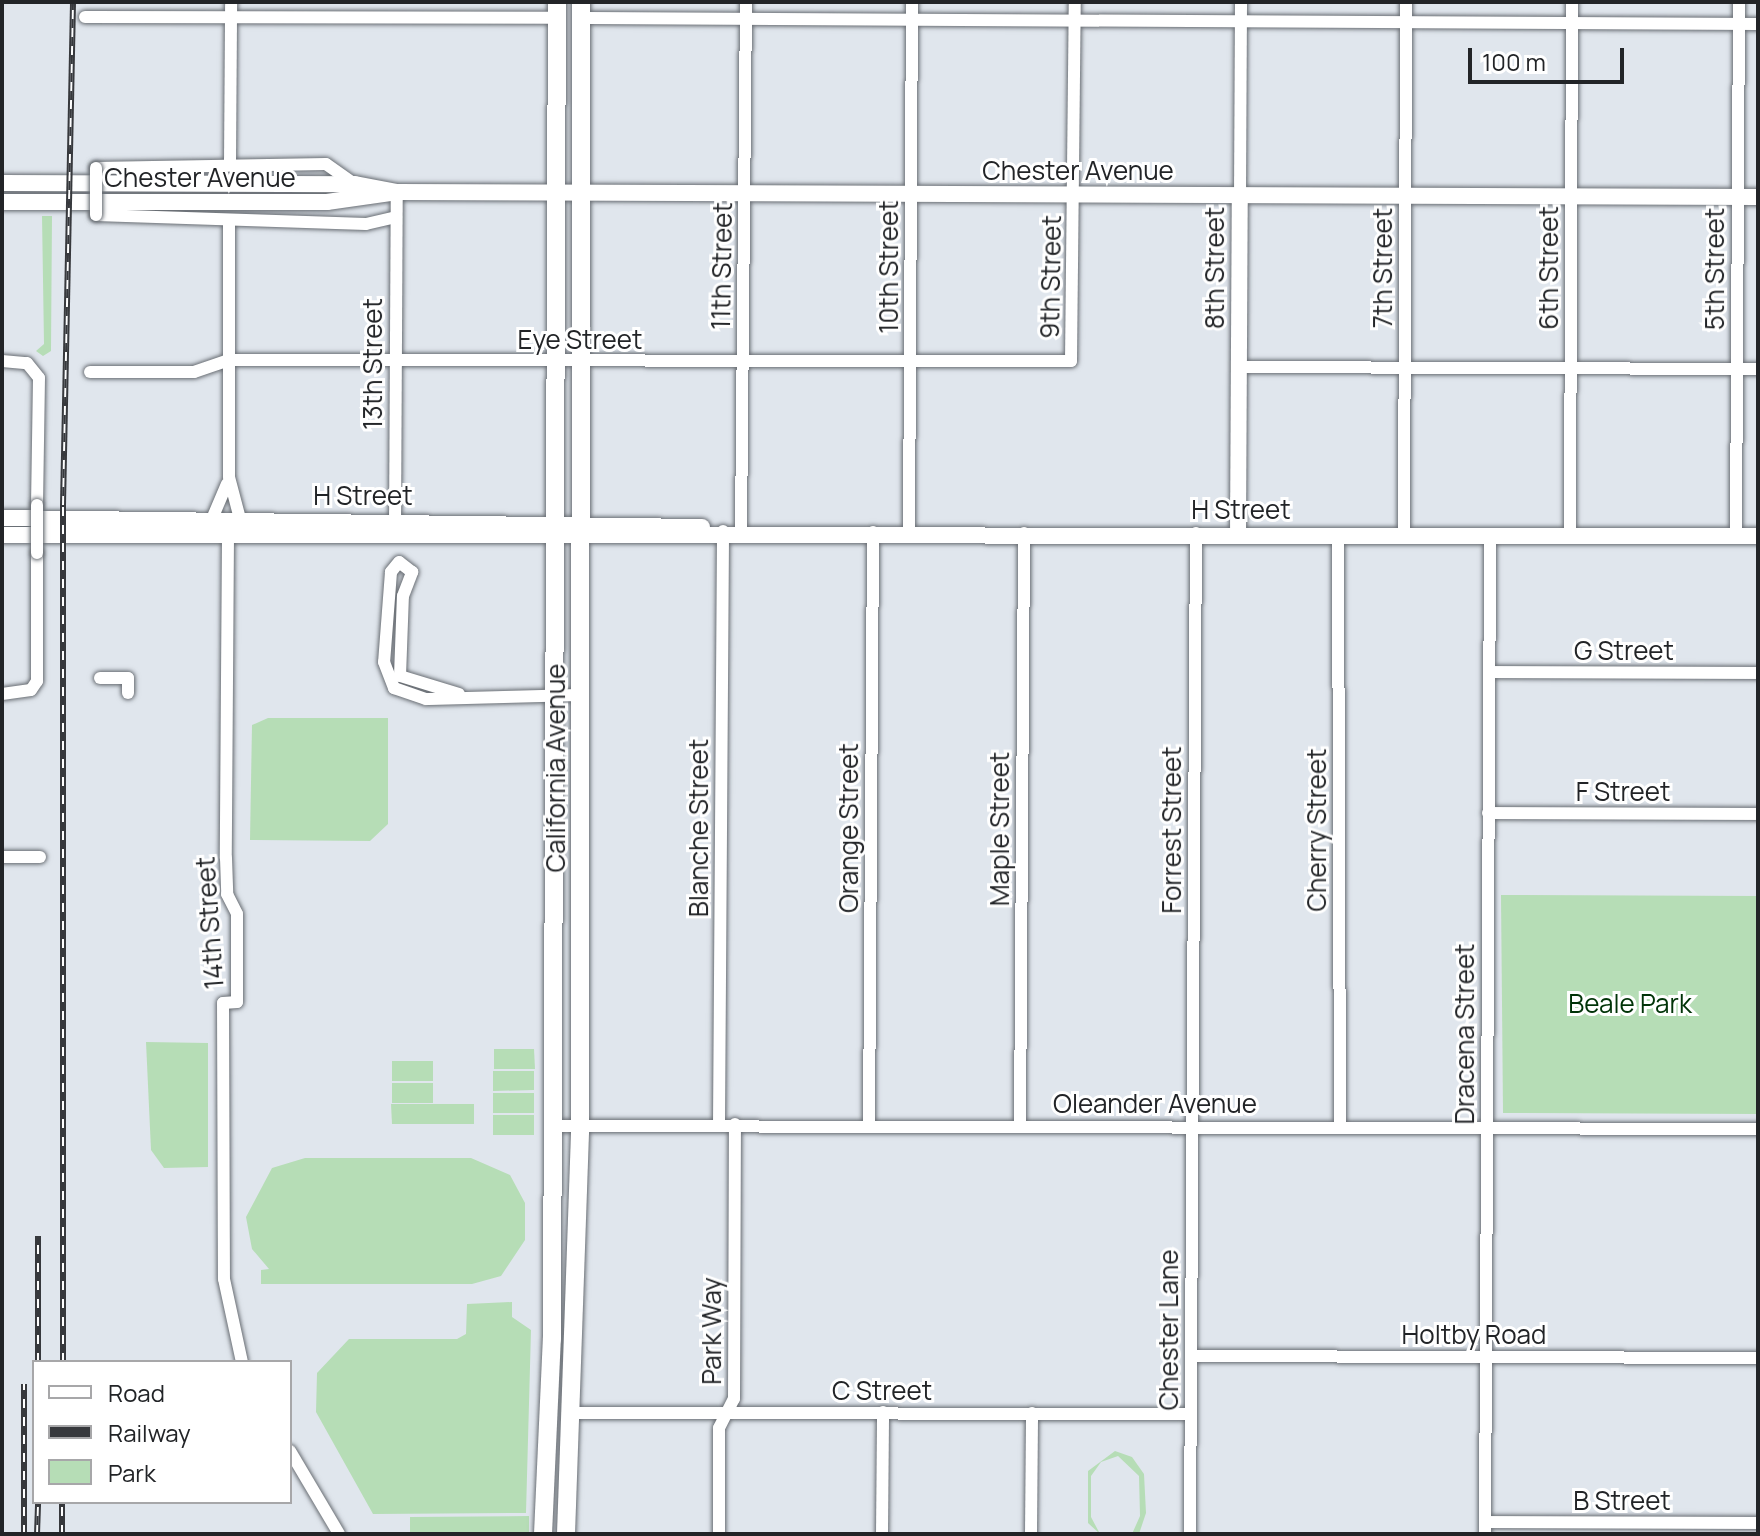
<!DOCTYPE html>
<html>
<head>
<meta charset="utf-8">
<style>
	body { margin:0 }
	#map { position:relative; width:1760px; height:1536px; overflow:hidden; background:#e0e6ed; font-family:Manrope,sans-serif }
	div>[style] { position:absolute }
	.green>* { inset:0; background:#b6ddb6 }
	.roads { filter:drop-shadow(0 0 2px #696e74) drop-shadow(0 0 2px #696e74) }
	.street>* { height:12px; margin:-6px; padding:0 6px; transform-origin:6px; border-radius:6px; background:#fff }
	.secondary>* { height:16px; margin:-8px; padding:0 8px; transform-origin:8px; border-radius:8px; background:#fff }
	.primary>* { height:18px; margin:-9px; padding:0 9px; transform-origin:9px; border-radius:9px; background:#fff }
	.rail>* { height:6px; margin-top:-3px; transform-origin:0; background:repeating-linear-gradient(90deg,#fff 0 9px,#37393d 0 18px); box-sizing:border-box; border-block:2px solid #37393d }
	.bridges { filter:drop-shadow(0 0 2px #696e74) drop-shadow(0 0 2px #696e74) }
	.street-bridge>* { height:12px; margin:-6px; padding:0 6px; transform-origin:6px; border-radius:6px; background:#fff }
	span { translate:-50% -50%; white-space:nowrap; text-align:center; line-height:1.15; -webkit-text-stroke:6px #fff; paint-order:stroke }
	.street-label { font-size:26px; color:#222427 }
	.park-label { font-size:26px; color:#003307 }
	.frame { position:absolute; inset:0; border:4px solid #222427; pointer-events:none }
	.legend { position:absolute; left:32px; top:1360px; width:260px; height:144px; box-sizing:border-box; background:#fff; border:2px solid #a7a7a9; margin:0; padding:10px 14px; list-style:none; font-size:24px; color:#222427 }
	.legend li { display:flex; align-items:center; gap:16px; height:40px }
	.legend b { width:40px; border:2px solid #a7a7a9 }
	.scale { position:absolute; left:1468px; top:48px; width:156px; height:36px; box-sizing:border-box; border:4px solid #222427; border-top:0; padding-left:10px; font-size:24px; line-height:28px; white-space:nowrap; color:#222427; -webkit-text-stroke:6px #fff; paint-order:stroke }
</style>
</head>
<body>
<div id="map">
	<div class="green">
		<i style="clip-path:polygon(42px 216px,52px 216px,51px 351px,43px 356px,36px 351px,44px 344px)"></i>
		<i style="clip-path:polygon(268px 718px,388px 718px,388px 824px,370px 841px,250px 840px,252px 725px)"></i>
		<i style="clip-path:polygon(1501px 895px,1758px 896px,1758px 1114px,1503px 1113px)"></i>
		<i style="clip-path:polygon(146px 1042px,208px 1043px,208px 1167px,164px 1168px,151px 1150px)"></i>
		<i style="clip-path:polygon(494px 1049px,534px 1049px,535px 1069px,494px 1069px)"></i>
		<i style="clip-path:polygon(392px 1061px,433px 1061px,433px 1081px,392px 1081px)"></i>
		<i style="clip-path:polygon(493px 1071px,534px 1071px,534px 1090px,493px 1091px)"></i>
		<i style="clip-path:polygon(392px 1083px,433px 1083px,433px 1103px,392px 1103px)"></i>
		<i style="clip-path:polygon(493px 1093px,534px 1093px,534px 1113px,493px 1113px)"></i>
		<i style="clip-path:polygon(391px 1104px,474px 1104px,474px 1124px,392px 1124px)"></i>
		<i style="clip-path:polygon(493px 1115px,534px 1115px,534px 1135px,493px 1135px)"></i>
		<i style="clip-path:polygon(471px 1158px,510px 1175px,525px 1203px,525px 1240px,501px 1276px,472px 1284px,261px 1284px,261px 1270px,269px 1269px,252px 1249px,246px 1217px,272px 1168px,305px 1158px)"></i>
		<i style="clip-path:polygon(512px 1302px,512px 1317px,531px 1330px,526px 1513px,373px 1514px,316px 1412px,317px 1373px,349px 1339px,457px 1339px,466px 1334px,467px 1304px)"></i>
		<i style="clip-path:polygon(1115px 1451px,1132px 1457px,1144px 1474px,1146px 1513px,1139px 1534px,1132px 1534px,1140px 1516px,1139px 1476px,1118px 1456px,1101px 1462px,1091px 1476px,1091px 1517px,1100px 1534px,1088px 1523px,1088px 1471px)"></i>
		<i style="clip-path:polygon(529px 1516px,529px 1534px,410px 1534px,410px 1517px)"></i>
	</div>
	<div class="roads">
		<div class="street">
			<i style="left:85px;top:17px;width:472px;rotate:0.1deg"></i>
			<i style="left:581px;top:18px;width:1177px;rotate:0.29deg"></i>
			<i style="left:230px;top:163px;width:161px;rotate:-89.6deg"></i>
			<i style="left:96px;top:168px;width:230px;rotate:-1deg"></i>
			<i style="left:326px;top:164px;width:35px;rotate:35deg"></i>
			<i style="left:1240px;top:195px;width:193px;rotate:-89.7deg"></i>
			<i style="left:96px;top:215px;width:270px;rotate:1.9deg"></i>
			<i style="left:366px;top:224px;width:31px;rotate:-13deg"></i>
			<i style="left:229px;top:223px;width:254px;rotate:90deg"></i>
			<i style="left:229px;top:477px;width:43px;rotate:75.3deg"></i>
			<i style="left:2px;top:361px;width:25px;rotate:5deg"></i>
			<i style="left:27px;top:363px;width:19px;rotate:51deg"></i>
			<i style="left:39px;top:378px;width:127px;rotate:90.9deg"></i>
			<i style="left:1239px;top:367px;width:519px;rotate:0.22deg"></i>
			<i style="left:90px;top:372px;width:104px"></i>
			<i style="left:194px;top:372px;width:37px;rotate:-19deg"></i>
			<i style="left:229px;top:360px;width:842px;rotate:0.07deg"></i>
			<i style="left:1071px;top:361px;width:359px;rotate:-89.4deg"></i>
			<i style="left:212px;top:519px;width:38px;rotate:-67deg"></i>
			<i style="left:395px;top:529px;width:337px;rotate:-89.7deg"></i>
			<i style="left:741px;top:531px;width:529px;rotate:-89.46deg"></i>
			<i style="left:909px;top:532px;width:530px;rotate:-89.68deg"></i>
			<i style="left:1338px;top:534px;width:593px;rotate:89.81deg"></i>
			<i style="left:1404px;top:534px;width:532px;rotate:-89.78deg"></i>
			<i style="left:1570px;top:535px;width:533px;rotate:-89.79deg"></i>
			<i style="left:228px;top:536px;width:322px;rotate:90.4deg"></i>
			<i style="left:226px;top:858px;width:36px;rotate:88deg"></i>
			<i style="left:227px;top:894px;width:22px;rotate:63deg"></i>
			<i style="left:237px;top:914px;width:88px;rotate:90deg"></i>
			<i style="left:237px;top:1002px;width:14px;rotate:176deg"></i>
			<i style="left:223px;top:1003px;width:276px;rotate:89.8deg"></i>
			<i style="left:224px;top:1279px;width:85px;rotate:77.8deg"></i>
			<i style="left:1736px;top:536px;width:534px;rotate:-89.68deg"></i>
			<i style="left:1489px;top:672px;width:269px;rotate:0.2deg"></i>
			<i style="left:100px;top:678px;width:28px"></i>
			<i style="left:128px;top:678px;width:15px;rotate:90deg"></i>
			<i style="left:2px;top:694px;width:29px;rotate:-8deg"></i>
			<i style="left:31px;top:690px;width:11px;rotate:-56deg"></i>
			<i style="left:37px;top:681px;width:128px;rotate:-90deg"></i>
			<i style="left:459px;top:694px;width:62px;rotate:-163deg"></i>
			<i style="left:400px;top:676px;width:80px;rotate:-87.9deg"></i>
			<i style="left:403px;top:596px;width:26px;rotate:-69deg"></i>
			<i style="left:412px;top:572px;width:16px;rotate:-142deg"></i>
			<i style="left:399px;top:562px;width:13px;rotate:129deg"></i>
			<i style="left:391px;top:572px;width:90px;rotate:94.4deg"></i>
			<i style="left:384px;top:662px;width:28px;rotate:69deg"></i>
			<i style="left:394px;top:688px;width:34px;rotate:19deg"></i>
			<i style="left:426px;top:699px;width:156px;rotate:-1.5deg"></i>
			<i style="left:1488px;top:813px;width:270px;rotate:0.2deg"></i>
			<i style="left:2px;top:857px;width:38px"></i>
			<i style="left:719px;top:1124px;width:593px;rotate:-89.61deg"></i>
			<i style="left:869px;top:1125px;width:593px;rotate:-89.61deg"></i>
			<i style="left:1020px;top:1125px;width:592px;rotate:-89.61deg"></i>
			<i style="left:552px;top:1126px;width:1206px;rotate:0.14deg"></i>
			<i style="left:1191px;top:1356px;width:567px;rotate:0.2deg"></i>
			<i style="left:573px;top:1413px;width:617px;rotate:0.09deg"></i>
			<i style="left:290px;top:1451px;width:96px;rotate:59.4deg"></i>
			<i style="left:1485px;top:1522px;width:273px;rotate:0.2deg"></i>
			<i style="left:719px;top:1534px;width:106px;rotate:-90deg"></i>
			<i style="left:719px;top:1428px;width:33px;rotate:-63deg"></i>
			<i style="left:734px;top:1399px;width:275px;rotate:-89.8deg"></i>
			<i style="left:882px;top:1534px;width:122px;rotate:-89.5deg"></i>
			<i style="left:1031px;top:1534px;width:121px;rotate:-89.5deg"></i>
			<i style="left:1190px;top:1534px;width:1001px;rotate:-89.66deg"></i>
			<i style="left:1485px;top:1534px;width:999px;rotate:-89.71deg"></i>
		</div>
		<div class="secondary">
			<i style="left:2px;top:183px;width:353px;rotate:0.2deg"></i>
			<i style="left:355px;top:184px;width:43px;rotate:10.8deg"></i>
			<i style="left:397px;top:192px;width:1361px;rotate:0.21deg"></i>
			<i style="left:2px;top:202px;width:325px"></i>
			<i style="left:327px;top:202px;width:71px;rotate:-8.1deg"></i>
			<i style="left:2px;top:518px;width:700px;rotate:0.74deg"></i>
			<i style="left:1238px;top:534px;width:339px;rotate:-89.7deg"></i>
			<i style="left:2px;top:535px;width:1756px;rotate:0.03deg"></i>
		</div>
		<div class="primary">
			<i style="left:543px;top:1534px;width:195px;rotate:-87.4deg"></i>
			<i style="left:552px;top:1339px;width:1337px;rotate:-89.79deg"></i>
			<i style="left:566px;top:1534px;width:408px;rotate:-88deg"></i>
			<i style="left:580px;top:1126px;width:1124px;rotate:-89.95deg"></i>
		</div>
	</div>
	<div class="rail">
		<i style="left:38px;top:1362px;width:126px;rotate:-90deg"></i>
		<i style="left:63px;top:1362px;width:857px;rotate:-90deg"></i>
		<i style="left:63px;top:505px;width:503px;rotate:-88.86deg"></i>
		<i style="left:24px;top:1534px;width:150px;rotate:-90deg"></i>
		<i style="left:37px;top:1534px;width:32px;rotate:-88deg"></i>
		<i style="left:62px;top:1534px;width:32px;rotate:-90deg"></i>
	</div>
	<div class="bridges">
		<div class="street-bridge">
			<i style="left:96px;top:168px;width:47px;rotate:90deg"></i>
			<i style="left:37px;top:553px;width:48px;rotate:-90deg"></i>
		</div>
	</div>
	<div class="street-label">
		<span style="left:1078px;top:171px">Chester Avenue</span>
		<span style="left:200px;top:178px">Chester Avenue</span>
		<span style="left:722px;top:266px;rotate:-89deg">11th Street</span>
		<span style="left:889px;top:267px;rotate:-90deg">10th Street</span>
		<span style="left:1215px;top:268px;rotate:-90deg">8th Street</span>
		<span style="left:1383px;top:268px;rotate:-90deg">7th Street</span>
		<span style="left:1549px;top:268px;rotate:-90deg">6th Street</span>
		<span style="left:1715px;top:269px;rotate:-90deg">5th Street</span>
		<span style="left:1051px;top:277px;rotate:-89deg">9th Street</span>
		<span style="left:580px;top:340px">Eye Street</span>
		<span style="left:373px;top:364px;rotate:-90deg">13th Street</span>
		<span style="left:363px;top:496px">H Street</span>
		<span style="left:1241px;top:510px">H Street</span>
		<span style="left:1624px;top:651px">G Street</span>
		<span style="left:556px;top:768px;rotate:-90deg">California Avenue</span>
		<span style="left:1623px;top:792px">F Street</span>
		<span style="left:699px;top:828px;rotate:-90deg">Blanche Street</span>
		<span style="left:849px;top:828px;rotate:-90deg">Orange Street</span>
		<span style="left:1000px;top:829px;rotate:-90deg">Maple Street</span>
		<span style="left:1172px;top:830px;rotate:-90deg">Forrest Street</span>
		<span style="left:1317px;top:830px;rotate:-90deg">Cherry Street</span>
		<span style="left:210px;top:923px;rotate:-94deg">14th Street</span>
		<span style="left:1465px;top:1034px;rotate:-90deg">Dracena Street</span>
		<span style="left:1155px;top:1104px">Oleander Avenue</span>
		<span style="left:1169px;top:1330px;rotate:-90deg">Chester Lane</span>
		<span style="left:712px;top:1331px;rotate:-90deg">Park Way</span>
		<span style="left:1474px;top:1335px">Holtby Road</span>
		<span style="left:882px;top:1391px">C Street</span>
		<span style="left:1622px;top:1501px">B Street</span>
	</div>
	<div class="park-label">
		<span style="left:1630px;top:1004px">Beale Park</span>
	</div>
	<div class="frame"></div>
	<ul class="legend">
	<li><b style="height:10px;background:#fff"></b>Road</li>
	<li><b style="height:10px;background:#37393d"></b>Railway</li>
	<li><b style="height:22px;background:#b6ddb6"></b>Park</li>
	</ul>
	<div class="scale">100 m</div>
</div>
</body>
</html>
